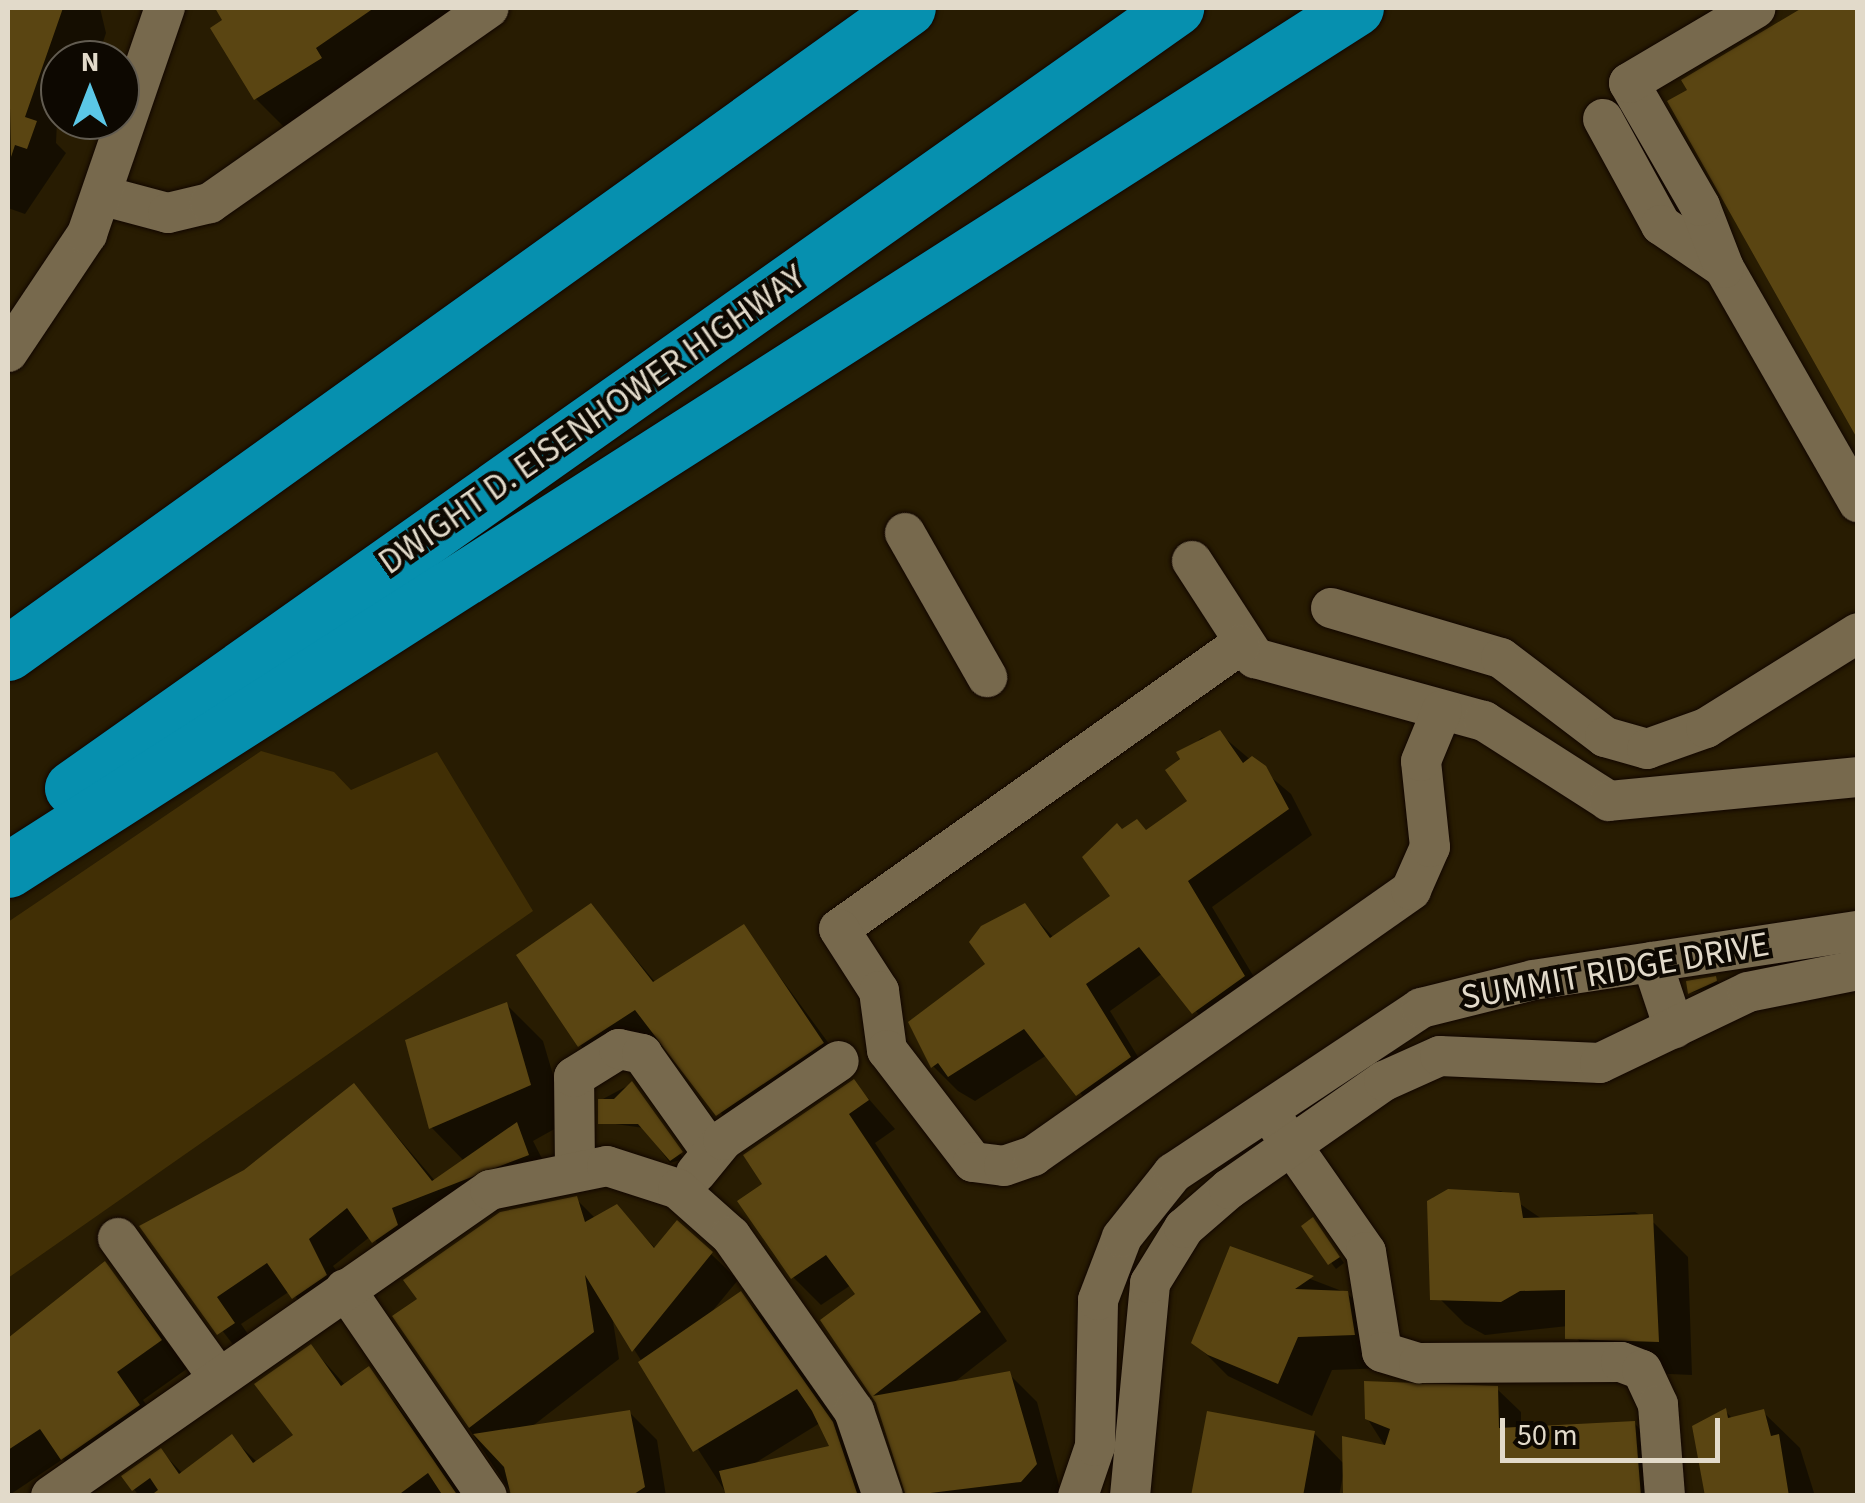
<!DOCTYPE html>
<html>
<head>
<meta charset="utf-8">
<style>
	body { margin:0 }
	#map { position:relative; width:1865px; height:1503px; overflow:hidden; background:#281c02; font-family:"Source Sans 3",sans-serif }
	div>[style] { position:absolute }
	.green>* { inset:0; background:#412f05 }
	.shadow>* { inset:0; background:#0007 }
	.building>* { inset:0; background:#5a4512 }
	.roads { filter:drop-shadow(0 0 2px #110600) drop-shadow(0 0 2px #110600) }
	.minor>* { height:40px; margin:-20px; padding:0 20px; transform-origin:20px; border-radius:20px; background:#77694d }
	.highway>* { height:55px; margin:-27.5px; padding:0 27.5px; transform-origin:27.5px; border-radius:27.5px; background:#0690af }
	span { translate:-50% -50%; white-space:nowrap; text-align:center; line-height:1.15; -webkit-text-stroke:8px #0d0801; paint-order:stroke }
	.street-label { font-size:35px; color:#e2daca }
	.frame { position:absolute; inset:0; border:10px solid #e2daca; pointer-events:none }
	.north { position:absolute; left:40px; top:40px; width:100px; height:100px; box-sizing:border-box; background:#0d0801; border:2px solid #625c51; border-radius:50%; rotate:0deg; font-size:28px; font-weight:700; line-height:40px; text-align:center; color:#e2daca }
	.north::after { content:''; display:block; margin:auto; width:35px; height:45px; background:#5bc7e7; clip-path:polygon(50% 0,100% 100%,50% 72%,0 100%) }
	.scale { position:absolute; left:1500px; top:1418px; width:220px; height:45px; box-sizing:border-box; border:5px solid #e2daca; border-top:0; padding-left:12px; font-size:30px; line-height:35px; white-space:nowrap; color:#e2daca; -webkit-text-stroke:8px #0d0801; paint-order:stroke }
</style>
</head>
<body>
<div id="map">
	<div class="green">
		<i style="clip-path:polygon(261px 751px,334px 772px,351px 790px,437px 752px,533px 911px,8px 1278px,8px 922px)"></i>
	</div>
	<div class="shadow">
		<i style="clip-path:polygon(8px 8px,100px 8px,106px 33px,98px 57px,60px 60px,56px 143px,66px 153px,25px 214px,8px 208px)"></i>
		<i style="clip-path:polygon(237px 8px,459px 8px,292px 135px,256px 99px,213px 28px)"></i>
		<i style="clip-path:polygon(1220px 734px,1291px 794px,1312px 835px,1212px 907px,1269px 1002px,1219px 1038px,1163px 973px,1110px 1011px,1154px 1083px,1103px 1119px,1047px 1055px,975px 1101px,958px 1091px,933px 1066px,1024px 906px,1054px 938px,1113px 896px,1123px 832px,1147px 832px,1191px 802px,1168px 770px,1201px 738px)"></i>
		<i style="clip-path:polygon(591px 906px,656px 983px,744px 928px,849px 1071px,745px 1142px,660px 1039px,607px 1073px,580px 1045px)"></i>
		<i style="clip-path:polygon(1715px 979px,1721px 985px,1690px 993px)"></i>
		<i style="clip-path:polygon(507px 1005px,543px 1041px,567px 1122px,533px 1141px,554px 1182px,417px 1235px,401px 1268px,371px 1236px,333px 1266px,356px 1297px,320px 1323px,290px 1291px,241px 1324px,259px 1350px,245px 1360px,142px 1227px,245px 1172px,354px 1086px,436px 1182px,465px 1162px,431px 1127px)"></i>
		<i style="clip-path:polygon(854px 1082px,895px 1129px,875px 1143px,1007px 1341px,952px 1384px,1009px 1374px,1037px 1402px,1062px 1496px,908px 1496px,879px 1402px,823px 1320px,858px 1295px,851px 1285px,821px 1305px,793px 1277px,766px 1184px)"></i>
		<i style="clip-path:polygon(631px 1084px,637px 1089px,684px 1159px,670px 1163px,644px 1128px,601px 1122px,601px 1100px)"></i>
		<i style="clip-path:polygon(1501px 1191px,1542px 1219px,1635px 1212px,1654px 1223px,1688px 1257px,1692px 1375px,1601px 1371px,1568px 1326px,1485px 1335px,1465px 1324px,1431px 1290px,1433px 1197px)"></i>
		<i style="clip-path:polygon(evenodd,576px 1199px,596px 1219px,617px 1208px,656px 1249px,711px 1254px,738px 1280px,710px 1314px,740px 1294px,771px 1325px,862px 1455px,876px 1496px,728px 1496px,612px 1315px,619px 1359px,530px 1428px,629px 1412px,657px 1440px,666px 1496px,513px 1496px,396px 1317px,576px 1199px,820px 1423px,832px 1448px,752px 1465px,820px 1423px)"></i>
		<i style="clip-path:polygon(1318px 1226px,1344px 1263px,1336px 1269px,1304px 1227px)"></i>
		<i style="clip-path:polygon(1232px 1249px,1347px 1293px,1381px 1327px,1387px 1368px,1332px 1370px,1312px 1416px,1228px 1376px,1194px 1342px)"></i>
		<i style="clip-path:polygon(105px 1264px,188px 1368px,143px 1400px,166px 1433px,90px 1486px,63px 1459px,8px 1496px,8px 1342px)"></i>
		<i style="clip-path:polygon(311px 1347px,346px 1386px,369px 1369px,467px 1496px,139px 1496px,125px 1477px,161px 1451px,183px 1474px,232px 1438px,258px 1463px,297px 1435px)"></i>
		<i style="clip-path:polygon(1497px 1389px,1521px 1412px,1521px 1429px,1634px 1423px,1658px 1447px,1662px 1496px,1346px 1496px,1343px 1476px,1339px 1496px,1194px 1496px,1314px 1433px,1345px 1465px,1386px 1448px,1367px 1418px)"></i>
		<i style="clip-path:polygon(1725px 1411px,1733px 1419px,1763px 1412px,1800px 1448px,1815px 1496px,1712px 1496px)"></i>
	</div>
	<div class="building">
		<i style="clip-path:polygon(8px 8px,63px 8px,25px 117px,37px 121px,27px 149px,15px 145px,11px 157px)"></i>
		<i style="clip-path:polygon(215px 8px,374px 8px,316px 48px,322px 58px,254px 100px,210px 28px,222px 20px)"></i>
		<i style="clip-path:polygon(1802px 8px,1858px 8px,1858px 440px,1667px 101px,1687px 90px,1681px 80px)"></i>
		<i style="clip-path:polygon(1220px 730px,1243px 763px,1252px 756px,1266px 766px,1289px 809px,1188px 881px,1245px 976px,1192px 1014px,1139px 947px,1086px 984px,1131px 1057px,1076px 1096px,1024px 1029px,948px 1077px,938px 1063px,931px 1068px,908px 1022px,985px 964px,969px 942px,981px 926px,1025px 903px,1050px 938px,1110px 896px,1082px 857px,1117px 823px,1122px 829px,1137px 819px,1146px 830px,1187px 801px,1165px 770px,1180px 759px,1176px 752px)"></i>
		<i style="clip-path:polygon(591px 903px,653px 982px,744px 924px,824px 1043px,716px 1116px,635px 1010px,578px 1047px,516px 955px)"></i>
		<i style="clip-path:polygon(1716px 976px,1717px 981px,1688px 994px,1686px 981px)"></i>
		<i style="clip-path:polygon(507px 1002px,531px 1085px,429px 1129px,405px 1040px)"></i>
		<i style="clip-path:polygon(854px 1079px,869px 1100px,849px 1114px,981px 1312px,873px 1396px,1010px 1371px,1037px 1464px,1021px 1482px,906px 1496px,876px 1403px,820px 1320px,855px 1294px,826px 1255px,791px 1279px,737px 1201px,762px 1184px,743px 1155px)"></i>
		<i style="clip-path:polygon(632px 1081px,683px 1152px,670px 1161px,638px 1124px,598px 1124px,598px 1099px,614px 1099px)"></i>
		<i style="clip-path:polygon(354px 1083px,432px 1181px,517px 1122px,529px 1155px,392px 1208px,398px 1225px,372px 1243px,347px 1208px,309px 1239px,327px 1275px,292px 1299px,267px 1263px,217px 1297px,235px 1323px,217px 1335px,139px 1226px,244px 1170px)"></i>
		<i style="clip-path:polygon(1448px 1189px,1519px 1193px,1523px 1218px,1653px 1214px,1659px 1342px,1565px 1339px,1565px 1290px,1520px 1291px,1501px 1302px,1430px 1300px,1427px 1201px)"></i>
		<i style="clip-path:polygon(577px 1196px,585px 1222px,617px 1204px,654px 1248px,677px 1220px,713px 1252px,632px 1352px,585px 1275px,594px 1332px,469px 1428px,392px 1316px,417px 1299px,403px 1280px,500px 1212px)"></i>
		<i style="clip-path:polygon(1313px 1217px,1340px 1257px,1328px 1265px,1301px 1226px)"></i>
		<i style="clip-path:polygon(1230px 1246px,1314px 1276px,1295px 1289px,1348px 1291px,1355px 1335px,1298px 1337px,1278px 1384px,1208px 1355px,1191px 1343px)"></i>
		<i style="clip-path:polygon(105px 1261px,162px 1340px,117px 1372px,140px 1405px,61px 1460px,40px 1429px,8px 1450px,8px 1338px)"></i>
		<i style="clip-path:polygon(741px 1291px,833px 1422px,858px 1496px,726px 1496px,719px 1471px,829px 1446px,812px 1411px,797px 1389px,693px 1452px,638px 1362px)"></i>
		<i style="clip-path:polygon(311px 1344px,341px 1386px,369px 1366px,458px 1496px,443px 1496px,428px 1473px,397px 1496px,150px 1496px,158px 1490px,150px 1478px,132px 1491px,121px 1476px,161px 1448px,179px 1474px,232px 1434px,253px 1463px,293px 1435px,254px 1384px)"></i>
		<i style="clip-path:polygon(1364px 1381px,1498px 1386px,1499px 1428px,1635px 1421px,1641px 1496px,1343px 1496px,1342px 1436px,1385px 1445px,1390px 1429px,1365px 1419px)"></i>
		<i style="clip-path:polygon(1726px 1408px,1728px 1418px,1764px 1409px,1771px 1436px,1779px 1434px,1789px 1496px,1705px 1496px,1692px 1426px)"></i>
		<i style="clip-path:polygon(630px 1410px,645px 1487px,631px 1496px,511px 1496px,504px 1467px,473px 1434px)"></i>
		<i style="clip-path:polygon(1207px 1411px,1315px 1431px,1303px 1496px,1191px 1496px)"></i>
	</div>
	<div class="roads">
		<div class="minor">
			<i style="left:1603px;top:119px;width:121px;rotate:61.3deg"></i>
			<i style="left:1661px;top:225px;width:76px;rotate:34.3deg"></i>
			<i style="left:1724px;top:268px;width:270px;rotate:60.2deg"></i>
			<i style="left:104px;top:196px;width:66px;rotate:14.9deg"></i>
			<i style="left:168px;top:213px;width:43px;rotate:-13.4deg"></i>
			<i style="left:210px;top:203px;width:340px;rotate:-35deg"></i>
			<i style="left:1724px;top:268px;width:66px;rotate:-111.2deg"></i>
			<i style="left:1700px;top:206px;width:142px;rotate:-120deg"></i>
			<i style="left:1629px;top:83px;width:147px;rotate:-30.6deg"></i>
			<i style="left:8px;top:352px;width:142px;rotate:-56.2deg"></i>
			<i style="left:87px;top:234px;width:239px;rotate:-71deg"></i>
			<i style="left:905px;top:533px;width:166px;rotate:60.3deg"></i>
			<i style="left:1192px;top:561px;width:116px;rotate:57deg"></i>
			<i style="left:1255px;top:658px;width:238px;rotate:15.4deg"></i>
			<i style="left:1484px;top:721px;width:148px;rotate:32.6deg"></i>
			<i style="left:1609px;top:801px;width:250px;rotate:-5.5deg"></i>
			<i style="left:1331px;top:608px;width:177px;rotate:16.4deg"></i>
			<i style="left:1501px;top:658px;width:131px;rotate:37.2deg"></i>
			<i style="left:1605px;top:737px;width:44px;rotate:15.9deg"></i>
			<i style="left:1647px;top:749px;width:63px;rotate:-19.6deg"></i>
			<i style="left:1706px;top:728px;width:179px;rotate:-32deg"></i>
			<i style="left:1240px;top:645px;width:491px;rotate:144.7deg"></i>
			<i style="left:839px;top:929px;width:74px;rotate:57.2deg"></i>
			<i style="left:879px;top:991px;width:60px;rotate:82.3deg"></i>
			<i style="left:887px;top:1050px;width:141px;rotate:52.5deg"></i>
			<i style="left:973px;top:1162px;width:31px;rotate:7deg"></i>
			<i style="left:1004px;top:1166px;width:31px;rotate:-19deg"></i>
			<i style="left:1033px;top:1156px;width:462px;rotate:-35.1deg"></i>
			<i style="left:1411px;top:890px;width:47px;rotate:-66.2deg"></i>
			<i style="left:1430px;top:847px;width:86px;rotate:-96deg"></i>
			<i style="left:1421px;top:761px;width:55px;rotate:-67.6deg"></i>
			<i style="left:1652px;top:962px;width:70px;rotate:71.6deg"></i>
			<i style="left:1276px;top:1123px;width:157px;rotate:55.1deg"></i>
			<i style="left:1366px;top:1252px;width:101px;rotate:80.9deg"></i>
			<i style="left:1382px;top:1352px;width:39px;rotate:17deg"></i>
			<i style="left:1419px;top:1363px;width:202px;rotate:-0.3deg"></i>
			<i style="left:1621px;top:1362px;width:22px;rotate:21deg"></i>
			<i style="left:1642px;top:1370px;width:38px;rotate:65deg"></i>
			<i style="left:1658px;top:1405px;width:91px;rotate:85.6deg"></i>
			<i style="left:575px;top:1168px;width:91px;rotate:-90.6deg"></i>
			<i style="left:574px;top:1077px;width:53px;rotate:-31.9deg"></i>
			<i style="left:619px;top:1049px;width:24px;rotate:12deg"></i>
			<i style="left:642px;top:1054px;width:119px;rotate:54.6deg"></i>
			<i style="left:696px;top:1173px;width:43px;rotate:-50.7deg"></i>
			<i style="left:723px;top:1140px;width:140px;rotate:-34.3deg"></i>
			<i style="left:118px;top:1238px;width:171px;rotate:54.3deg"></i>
			<i style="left:345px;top:1289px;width:251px;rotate:55.6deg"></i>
			<i style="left:51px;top:1496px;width:535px;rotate:-34.88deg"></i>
			<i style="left:490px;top:1190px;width:119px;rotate:-11.6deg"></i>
			<i style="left:607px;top:1166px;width:75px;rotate:17.9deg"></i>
			<i style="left:678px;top:1189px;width:71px;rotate:41.6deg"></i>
			<i style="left:731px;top:1236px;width:214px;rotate:54.9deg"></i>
			<i style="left:854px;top:1411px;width:90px;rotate:71.2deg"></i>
			<i style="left:1078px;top:1496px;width:53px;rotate:-71.2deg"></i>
			<i style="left:1095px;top:1446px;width:146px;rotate:-88.8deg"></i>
			<i style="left:1098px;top:1300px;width:67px;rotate:-69.1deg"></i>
			<i style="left:1122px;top:1237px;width:82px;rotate:-51.4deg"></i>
			<i style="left:1173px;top:1173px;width:298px;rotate:-33.6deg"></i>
			<i style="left:1421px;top:1008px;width:115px;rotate:-14deg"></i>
			<i style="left:1533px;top:980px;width:329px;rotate:-8.6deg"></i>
			<i style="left:1130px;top:1496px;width:214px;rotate:-84.6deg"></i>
			<i style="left:1150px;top:1283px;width:65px;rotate:-58.3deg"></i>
			<i style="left:1184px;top:1228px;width:60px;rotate:-40.9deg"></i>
			<i style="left:1229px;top:1189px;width:189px;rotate:-34.9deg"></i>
			<i style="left:1384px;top:1081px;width:61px;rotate:-24.1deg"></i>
			<i style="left:1440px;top:1056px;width:160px;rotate:2.5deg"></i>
			<i style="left:1600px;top:1063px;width:164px;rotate:-25.6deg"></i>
			<i style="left:1748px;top:992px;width:112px;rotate:-11.3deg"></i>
		</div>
		<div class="highway">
			<i style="left:8px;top:653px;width:1107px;rotate:-35.63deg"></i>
			<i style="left:72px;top:788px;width:1352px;rotate:-35.24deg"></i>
			<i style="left:8px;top:870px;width:1600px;rotate:-32.6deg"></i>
		</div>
	</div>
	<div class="street-label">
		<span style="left:592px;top:420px;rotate:-35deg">DWIGHT D. EISENHOWER HIGHWAY</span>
		<span style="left:1615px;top:971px;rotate:-10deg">SUMMIT RIDGE DRIVE</span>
	</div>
	<div class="frame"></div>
	<div class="north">N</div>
	<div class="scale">50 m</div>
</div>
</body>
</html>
